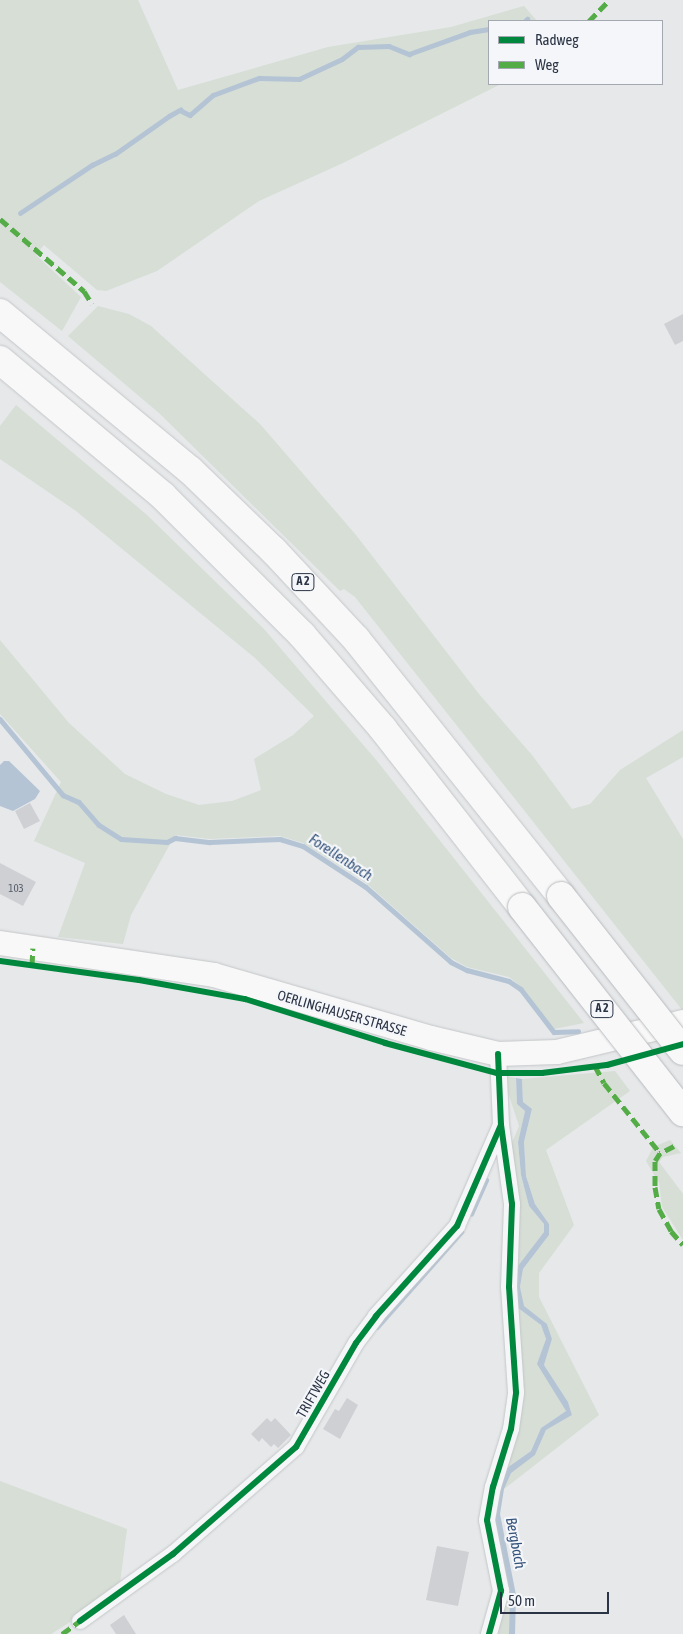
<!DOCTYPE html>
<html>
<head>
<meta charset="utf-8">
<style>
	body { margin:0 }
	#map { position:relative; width:683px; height:1634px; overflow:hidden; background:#e6e8ea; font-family:"Asap Condensed",sans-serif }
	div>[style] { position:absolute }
	.green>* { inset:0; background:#d6ded6 }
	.water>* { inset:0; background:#b4c4d5 }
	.stream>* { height:4.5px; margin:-2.25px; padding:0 2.25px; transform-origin:2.25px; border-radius:2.25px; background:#b4c4d5 }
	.building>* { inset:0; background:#ced0d3 }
	.roads { filter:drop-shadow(0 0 1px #c4c6c8) drop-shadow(0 0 1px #c4c6c8) }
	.street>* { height:16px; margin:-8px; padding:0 8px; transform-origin:8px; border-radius:8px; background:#f5f6f7 }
	.secondary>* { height:24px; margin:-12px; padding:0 12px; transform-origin:12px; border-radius:12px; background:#f8f8f8 }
	.highway>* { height:28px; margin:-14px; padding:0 14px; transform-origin:14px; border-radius:14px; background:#f8f8f8 }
	.bridges { filter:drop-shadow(0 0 1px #b8bbbf) drop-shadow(0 0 1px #b8bbbf) }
	.highway-bridge>* { height:28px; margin:-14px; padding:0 14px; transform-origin:14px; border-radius:14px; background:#f8f8f8 }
	.quiet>* { height:5px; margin-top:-2.5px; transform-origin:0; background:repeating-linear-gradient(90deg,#54ac47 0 10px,transparent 0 15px) }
	.cycleway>* { height:6px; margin:-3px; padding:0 3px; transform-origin:3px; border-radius:3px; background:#00873e }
	span { translate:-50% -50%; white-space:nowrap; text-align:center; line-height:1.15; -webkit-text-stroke:4.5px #f4f6f9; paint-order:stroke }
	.number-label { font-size:11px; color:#545c69 }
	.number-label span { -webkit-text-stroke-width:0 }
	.shield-label span { padding:1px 4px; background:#f4f6f9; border:1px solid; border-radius:4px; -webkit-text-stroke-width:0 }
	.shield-label { font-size:12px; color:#2b3445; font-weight:700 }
	.street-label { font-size:14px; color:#2b3445 }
	.water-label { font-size:15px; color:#34527a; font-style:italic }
	.legend { position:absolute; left:488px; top:20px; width:175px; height:65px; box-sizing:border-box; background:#f4f6f9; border:1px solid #a4a8b1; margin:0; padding:6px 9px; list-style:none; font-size:15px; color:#2b3445 }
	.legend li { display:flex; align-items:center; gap:10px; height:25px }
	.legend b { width:25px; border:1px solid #a4a8b1 }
	.scale { position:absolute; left:500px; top:1592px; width:109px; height:22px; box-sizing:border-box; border:2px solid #2b3445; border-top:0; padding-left:6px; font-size:15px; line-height:18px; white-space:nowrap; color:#2b3445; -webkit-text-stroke:4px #f4f6f9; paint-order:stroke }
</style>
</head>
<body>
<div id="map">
	<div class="green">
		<i style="clip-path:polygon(0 0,138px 0,178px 90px,328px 47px,451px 27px,524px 6px,537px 21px,489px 21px,489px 84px,501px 84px,343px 163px,259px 201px,157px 271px,106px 291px,97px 290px,44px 245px,36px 255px,81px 297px,62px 331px,0 282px)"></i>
		<i style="clip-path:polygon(98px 306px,129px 314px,151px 326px,260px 424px,356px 535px,479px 694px,532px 755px,572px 809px,590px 804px,620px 770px,683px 730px,683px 757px,646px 778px,683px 839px,683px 1011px,355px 597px,344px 589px,340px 591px,159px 413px,68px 336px)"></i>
		<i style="clip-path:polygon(16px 405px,147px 515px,264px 629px,377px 761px,584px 1023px,554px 1029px,520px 986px,509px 977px,467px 967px,451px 958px,366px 883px,303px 843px,280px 836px,210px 839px,175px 835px,131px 915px,123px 944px,58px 937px,85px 863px,34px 841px,61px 782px,0 714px,0 640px,69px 723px,125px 774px,166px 794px,199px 805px,232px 801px,261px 790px,254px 759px,293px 735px,314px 716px,255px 658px,76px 511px,0 459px,0 426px)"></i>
		<i style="clip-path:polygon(615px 1071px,630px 1091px,546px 1150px,574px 1225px,539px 1273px,539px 1297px,599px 1415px,504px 1489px,510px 1473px,535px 1455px,546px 1430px,572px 1415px,568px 1402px,544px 1365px,552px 1339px,547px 1324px,523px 1306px,520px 1287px,523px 1269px,549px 1235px,549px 1224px,535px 1204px,526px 1176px,524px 1142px,532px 1110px,523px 1102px,522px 1079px)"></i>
		<i style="clip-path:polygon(507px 1077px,516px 1078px,517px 1104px,525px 1111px,518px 1142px,521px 1175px,529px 1206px,544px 1224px,544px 1232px,519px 1266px,513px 1288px,518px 1308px,541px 1325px,546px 1339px,538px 1364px,566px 1411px,541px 1428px,531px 1451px,507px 1468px,499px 1488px,494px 1514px,510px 1593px,509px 1634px,496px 1634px,505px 1593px,492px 1509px,520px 1404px,513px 1288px,515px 1203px,510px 1147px,519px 1126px,505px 1083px)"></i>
		<i style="clip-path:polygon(670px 1140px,681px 1153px,663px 1157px,659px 1162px,683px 1194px,683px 1240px,662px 1207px,659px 1183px,646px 1161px,653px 1147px)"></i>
		<i style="clip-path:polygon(0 1481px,127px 1529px,119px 1591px,51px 1634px,0 1634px)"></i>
	</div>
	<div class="water">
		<i style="clip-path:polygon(4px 761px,9px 761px,40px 791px,35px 799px,13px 811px,0 806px,0 765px)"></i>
		<i style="clip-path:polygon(516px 1078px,522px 1079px,523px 1102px,532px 1109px,524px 1142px,526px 1176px,535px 1204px,549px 1224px,549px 1235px,523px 1269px,520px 1287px,524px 1306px,547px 1324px,552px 1339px,544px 1365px,568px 1402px,572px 1415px,546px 1430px,535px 1455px,511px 1473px,504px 1489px,500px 1514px,516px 1595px,515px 1634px,509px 1634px,510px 1593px,494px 1514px,499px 1488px,507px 1468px,531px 1451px,541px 1428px,566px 1411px,537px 1364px,546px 1339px,541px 1325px,518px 1308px,513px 1288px,518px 1266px,544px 1232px,544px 1224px,529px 1206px,521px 1175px,518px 1142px,525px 1111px,517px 1104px)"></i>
	</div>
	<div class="stream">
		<i style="left:525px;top:21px;width:3px;rotate:-45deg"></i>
		<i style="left:20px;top:213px;width:87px;rotate:-33.7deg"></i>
		<i style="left:92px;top:165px;width:25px;rotate:-26deg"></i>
		<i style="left:115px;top:154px;width:66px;rotate:-35.1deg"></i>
		<i style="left:169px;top:116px;width:13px;rotate:-29deg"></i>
		<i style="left:180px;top:110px;width:11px;rotate:27deg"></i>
		<i style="left:190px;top:115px;width:30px;rotate:-41deg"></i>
		<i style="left:213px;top:95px;width:49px;rotate:-20.3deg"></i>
		<i style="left:259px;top:78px;width:40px;rotate:1.4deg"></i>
		<i style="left:299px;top:79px;width:47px;rotate:-24.9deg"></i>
		<i style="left:342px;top:59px;width:20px;rotate:-37deg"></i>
		<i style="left:358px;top:47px;width:31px;rotate:-2deg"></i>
		<i style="left:389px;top:46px;width:22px;rotate:22deg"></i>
		<i style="left:409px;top:54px;width:65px;rotate:-19.8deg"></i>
		<i style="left:470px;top:32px;width:19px;rotate:-9deg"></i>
		<i style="left:0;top:719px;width:99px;rotate:50.3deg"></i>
		<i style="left:63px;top:795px;width:17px;rotate:24deg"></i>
		<i style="left:79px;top:802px;width:30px;rotate:49deg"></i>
		<i style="left:99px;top:825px;width:26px;rotate:32deg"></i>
		<i style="left:121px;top:839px;width:46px;rotate:3.7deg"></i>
		<i style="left:167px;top:842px;width:9px;rotate:-27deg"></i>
		<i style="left:175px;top:838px;width:35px;rotate:7deg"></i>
		<i style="left:210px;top:842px;width:70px;rotate:-2.5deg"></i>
		<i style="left:280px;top:839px;width:24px;rotate:17deg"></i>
		<i style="left:303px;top:846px;width:75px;rotate:33.1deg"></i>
		<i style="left:366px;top:887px;width:113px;rotate:41.4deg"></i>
		<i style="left:451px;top:962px;width:18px;rotate:27deg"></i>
		<i style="left:467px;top:970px;width:43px;rotate:14.7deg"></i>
		<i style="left:509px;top:981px;width:14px;rotate:34deg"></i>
		<i style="left:521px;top:989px;width:54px;rotate:52.5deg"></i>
		<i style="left:554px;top:1032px;width:24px;rotate:-2deg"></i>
		<i style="left:471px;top:1214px;width:37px;rotate:-66deg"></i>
		<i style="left:377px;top:1327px;width:127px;rotate:-48.5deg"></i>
	</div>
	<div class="building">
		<i style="clip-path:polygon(683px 314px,683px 341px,675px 345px,664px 324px)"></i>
		<i style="clip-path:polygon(30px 803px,40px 821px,24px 829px,15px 811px)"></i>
		<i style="clip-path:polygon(0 863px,36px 882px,23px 906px,0 894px)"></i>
		<i style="clip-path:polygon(347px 1398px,358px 1405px,340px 1439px,323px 1429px,335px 1409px,339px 1411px)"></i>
		<i style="clip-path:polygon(267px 1418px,271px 1422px,275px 1418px,291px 1435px,278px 1448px,274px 1444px,271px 1447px,262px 1438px,259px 1442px,251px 1434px)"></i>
		<i style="clip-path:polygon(437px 1546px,469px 1552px,458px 1606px,426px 1600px)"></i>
		<i style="clip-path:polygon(124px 1615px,136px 1634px,116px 1634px,110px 1625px)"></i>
	</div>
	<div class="roads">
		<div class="street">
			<i style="left:80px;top:1621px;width:115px;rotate:-35.8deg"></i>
			<i style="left:173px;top:1554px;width:163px;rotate:-41deg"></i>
			<i style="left:296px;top:1447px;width:120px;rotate:-60deg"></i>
			<i style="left:356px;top:1343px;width:34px;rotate:-53deg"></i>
			<i style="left:376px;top:1316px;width:121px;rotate:-48deg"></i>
			<i style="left:457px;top:1226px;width:110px;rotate:-66.5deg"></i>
			<i style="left:501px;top:1125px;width:71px;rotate:-92.4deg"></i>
			<i style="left:489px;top:1634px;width:45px;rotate:-74.4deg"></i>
			<i style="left:501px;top:1591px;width:72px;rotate:-101.2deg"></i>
			<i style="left:487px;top:1520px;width:34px;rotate:-80deg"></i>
			<i style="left:493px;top:1487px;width:61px;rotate:-72.8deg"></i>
			<i style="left:511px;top:1429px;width:37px;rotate:-82deg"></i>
			<i style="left:516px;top:1392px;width:105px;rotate:-93.8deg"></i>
			<i style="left:509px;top:1287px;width:83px;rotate:-87.9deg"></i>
			<i style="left:512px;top:1204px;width:80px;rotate:-97.9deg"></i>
		</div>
		<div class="secondary">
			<i style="left:0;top:943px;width:216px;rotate:8.5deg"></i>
			<i style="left:214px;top:975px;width:226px;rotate:16.2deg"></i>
			<i style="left:431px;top:1038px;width:69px;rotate:13.4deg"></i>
			<i style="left:498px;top:1054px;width:59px;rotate:-1.9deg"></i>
			<i style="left:557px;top:1052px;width:130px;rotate:-13.4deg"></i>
		</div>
		<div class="highway">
			<i style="left:0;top:313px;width:246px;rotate:39.6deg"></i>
			<i style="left:190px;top:470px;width:117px;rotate:44deg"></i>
			<i style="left:274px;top:551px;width:120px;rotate:47deg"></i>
			<i style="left:356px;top:639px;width:329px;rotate:51.4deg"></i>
			<i style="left:0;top:360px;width:212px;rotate:39.8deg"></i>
			<i style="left:163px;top:496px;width:197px;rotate:45deg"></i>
			<i style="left:302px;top:635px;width:124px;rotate:49.2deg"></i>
			<i style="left:383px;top:729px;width:226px;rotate:52deg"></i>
		</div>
	</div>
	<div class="bridges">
		<div class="highway-bridge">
			<i style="left:561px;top:896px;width:197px;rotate:51.8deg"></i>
			<i style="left:522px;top:907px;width:261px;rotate:51.9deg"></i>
		</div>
	</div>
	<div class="quiet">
		<i style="left:589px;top:21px;width:29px;rotate:-46deg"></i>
		<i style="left:0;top:219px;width:111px;rotate:40.6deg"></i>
		<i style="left:84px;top:291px;width:15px;rotate:58deg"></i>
		<i style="left:32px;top:965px;width:17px;rotate:-87deg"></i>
		<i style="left:595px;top:1066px;width:19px;rotate:62deg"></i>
		<i style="left:604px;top:1083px;width:90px;rotate:51.3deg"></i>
		<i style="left:674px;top:1146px;width:16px;rotate:153deg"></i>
		<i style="left:660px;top:1153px;width:9px;rotate:122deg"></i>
		<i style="left:655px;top:1161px;width:26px;rotate:90deg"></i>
		<i style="left:655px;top:1187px;width:22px;rotate:80deg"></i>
		<i style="left:659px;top:1209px;width:25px;rotate:61deg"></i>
		<i style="left:671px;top:1231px;width:18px;rotate:49deg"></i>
		<i style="left:62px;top:1634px;width:22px;rotate:-36deg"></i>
	</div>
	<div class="cycleway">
		<i style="left:0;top:961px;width:140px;rotate:7.8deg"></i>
		<i style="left:139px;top:980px;width:108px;rotate:10.2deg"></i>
		<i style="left:245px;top:999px;width:147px;rotate:17.4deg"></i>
		<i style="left:385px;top:1043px;width:116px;rotate:15deg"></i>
		<i style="left:497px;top:1073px;width:45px"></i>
		<i style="left:542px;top:1073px;width:65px;rotate:-7deg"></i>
		<i style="left:607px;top:1065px;width:79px;rotate:-15.4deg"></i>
		<i style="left:80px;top:1621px;width:115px;rotate:-35.8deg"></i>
		<i style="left:173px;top:1554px;width:163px;rotate:-41deg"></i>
		<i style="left:296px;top:1447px;width:120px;rotate:-60deg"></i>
		<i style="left:356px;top:1343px;width:34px;rotate:-53deg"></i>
		<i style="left:376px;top:1316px;width:121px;rotate:-48deg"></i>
		<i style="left:457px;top:1226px;width:110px;rotate:-66.5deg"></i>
		<i style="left:501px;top:1125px;width:71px;rotate:-92.4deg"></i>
		<i style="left:489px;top:1634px;width:45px;rotate:-74.4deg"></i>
		<i style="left:501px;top:1591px;width:72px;rotate:-101.2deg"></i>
		<i style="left:487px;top:1520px;width:34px;rotate:-80deg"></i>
		<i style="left:493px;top:1487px;width:61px;rotate:-72.8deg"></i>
		<i style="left:511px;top:1429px;width:37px;rotate:-82deg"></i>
		<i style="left:516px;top:1392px;width:105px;rotate:-93.8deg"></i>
		<i style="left:509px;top:1287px;width:83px;rotate:-87.9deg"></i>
		<i style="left:512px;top:1204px;width:80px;rotate:-97.9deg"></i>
	</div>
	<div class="number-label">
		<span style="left:16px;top:888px">103</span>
	</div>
	<div class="shield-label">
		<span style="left:303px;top:582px">A 2</span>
		<span style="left:602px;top:1009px">A 2</span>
	</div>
	<div class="street-label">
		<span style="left:342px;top:1013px;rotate:16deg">OERLINGHAUSER STRASSE</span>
		<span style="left:313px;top:1394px;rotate:-60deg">TRIFTWEG</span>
	</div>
	<div class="water-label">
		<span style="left:341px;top:857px;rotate:33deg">Forellenbach</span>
		<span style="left:516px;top:1543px;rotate:79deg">Bergbach</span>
	</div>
	<ul class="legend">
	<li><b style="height:6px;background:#00873e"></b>Radweg</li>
	<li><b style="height:6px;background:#54ac47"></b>Weg</li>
	</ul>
	<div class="scale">50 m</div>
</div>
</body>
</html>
